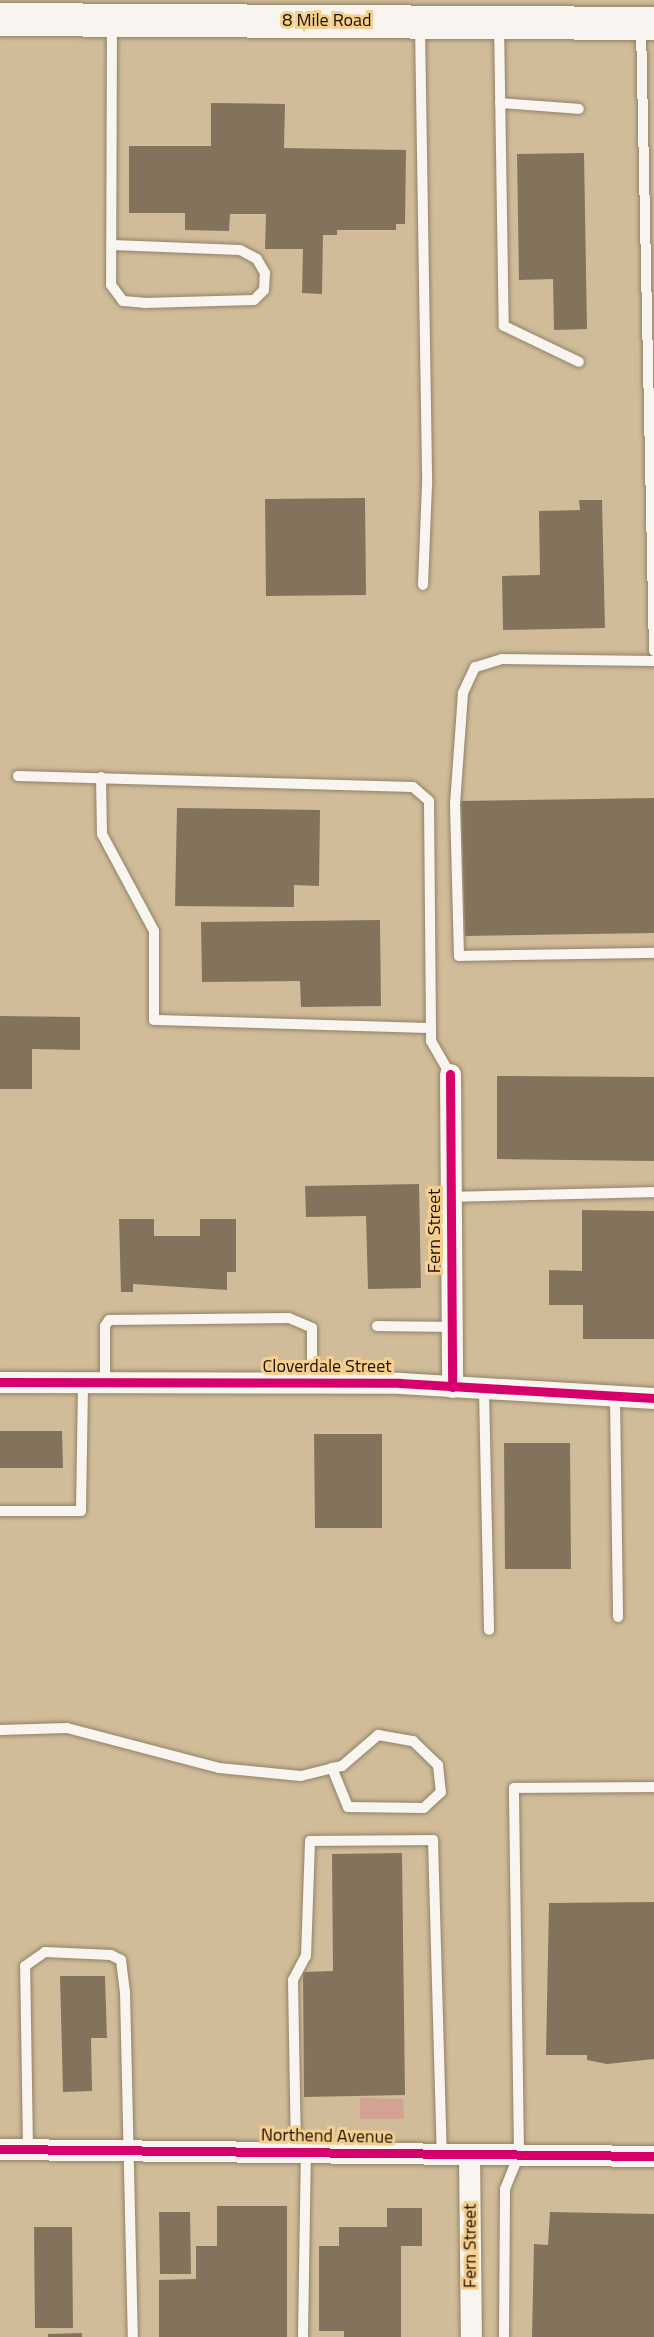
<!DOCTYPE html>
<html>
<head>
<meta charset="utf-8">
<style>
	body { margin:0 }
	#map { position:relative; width:654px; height:2337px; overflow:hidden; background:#d0bc99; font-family:"Titillium Web",sans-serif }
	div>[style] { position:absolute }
	.green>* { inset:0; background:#d4a292 }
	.building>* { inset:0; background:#84735c }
	.roads { filter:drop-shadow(0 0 2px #918266) drop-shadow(0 0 2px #918266) }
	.service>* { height:10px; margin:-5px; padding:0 5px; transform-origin:5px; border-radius:5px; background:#f8f5f0 }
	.minor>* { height:21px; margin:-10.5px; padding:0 10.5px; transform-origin:10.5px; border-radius:10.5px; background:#f8f5f0 }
	.trunk>* { height:33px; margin:-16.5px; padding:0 16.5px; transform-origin:16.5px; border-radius:16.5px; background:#f8f5f0 }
	.cycleway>* { height:9px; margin:-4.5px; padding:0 4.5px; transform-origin:4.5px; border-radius:4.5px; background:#d6006c }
	span { translate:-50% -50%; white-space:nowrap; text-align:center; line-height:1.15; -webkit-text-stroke:6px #f5cf8f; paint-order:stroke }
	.street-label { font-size:18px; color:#1e1100 }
</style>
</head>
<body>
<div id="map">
	<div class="green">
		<i style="clip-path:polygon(360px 2098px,403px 2099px,404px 2119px,360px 2119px)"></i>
	</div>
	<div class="building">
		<i style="clip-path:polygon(211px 103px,285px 104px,284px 148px,406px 150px,405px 224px,396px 224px,396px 230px,337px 230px,337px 235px,323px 235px,322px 294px,302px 293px,303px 249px,265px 249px,266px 214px,230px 214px,229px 231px,185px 230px,185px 213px,129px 213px,129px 146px,211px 146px)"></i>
		<i style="clip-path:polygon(584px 153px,587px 329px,554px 330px,553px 279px,519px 280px,517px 154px)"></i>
		<i style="clip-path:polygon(365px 498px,366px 595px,266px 596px,265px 499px)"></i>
		<i style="clip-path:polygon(579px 500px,602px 500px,605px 628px,503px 630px,502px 576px,540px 575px,539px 511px,580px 510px)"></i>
		<i style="clip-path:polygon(654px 798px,654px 933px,465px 936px,461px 801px)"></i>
		<i style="clip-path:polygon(177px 808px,320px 810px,319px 886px,294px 885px,294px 907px,175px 906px)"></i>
		<i style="clip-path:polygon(380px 920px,381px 1006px,301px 1007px,300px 981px,202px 982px,201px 922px)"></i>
		<i style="clip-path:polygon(0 1016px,80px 1017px,80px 1050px,32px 1049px,32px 1089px,0 1089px)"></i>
		<i style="clip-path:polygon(497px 1076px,654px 1077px,654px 1161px,497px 1159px)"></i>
		<i style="clip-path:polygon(419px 1184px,421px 1288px,368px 1289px,366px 1216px,306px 1217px,305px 1186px)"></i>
		<i style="clip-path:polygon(582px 1210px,654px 1211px,654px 1339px,583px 1339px,583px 1305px,549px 1305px,549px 1270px,582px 1271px)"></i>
		<i style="clip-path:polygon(119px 1219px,154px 1219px,154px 1236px,200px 1236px,200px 1219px,236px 1219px,236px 1272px,227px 1272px,227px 1290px,133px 1284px,133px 1292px,121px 1292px)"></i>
		<i style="clip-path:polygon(0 1431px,62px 1431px,63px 1468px,0 1468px)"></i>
		<i style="clip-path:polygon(314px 1434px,382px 1434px,382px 1528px,315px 1528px)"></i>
		<i style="clip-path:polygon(504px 1443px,570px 1443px,571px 1569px,505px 1569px)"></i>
		<i style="clip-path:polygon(402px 1853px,405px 2095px,304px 2097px,303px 1972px,333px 1971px,332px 1854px)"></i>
		<i style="clip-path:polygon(654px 1902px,654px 2059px,607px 2064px,587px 2060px,587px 2055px,546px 2055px,549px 1903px)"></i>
		<i style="clip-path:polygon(60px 1976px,105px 1976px,107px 2038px,91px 2038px,92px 2091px,63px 2092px)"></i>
		<i style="clip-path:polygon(217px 2206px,287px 2206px,287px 2337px,159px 2337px,159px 2280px,196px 2279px,196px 2246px,217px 2246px)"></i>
		<i style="clip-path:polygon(387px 2208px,422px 2208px,422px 2246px,401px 2246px,401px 2337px,344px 2337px,344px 2331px,319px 2331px,319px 2246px,339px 2246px,339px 2227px,387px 2227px)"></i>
		<i style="clip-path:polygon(159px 2212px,190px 2212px,191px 2274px,160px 2274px)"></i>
		<i style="clip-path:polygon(550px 2212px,654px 2214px,654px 2337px,532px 2337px,534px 2244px,548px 2245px)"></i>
		<i style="clip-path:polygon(34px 2227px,72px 2227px,73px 2328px,35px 2328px)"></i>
		<i style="clip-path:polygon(82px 2333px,82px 2337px,48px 2337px,48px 2334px)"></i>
	</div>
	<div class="roads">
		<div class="service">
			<i style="left:112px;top:22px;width:263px;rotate:90.2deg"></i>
			<i style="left:111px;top:285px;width:20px;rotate:53deg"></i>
			<i style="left:123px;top:301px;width:21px;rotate:5deg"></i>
			<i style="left:144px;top:303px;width:110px;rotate:-1.6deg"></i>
			<i style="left:254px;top:300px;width:14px;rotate:-45deg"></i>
			<i style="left:264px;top:290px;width:17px;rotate:-87deg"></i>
			<i style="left:265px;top:273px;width:16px;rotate:-120deg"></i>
			<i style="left:257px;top:259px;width:19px;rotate:-152deg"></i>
			<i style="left:240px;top:250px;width:128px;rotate:-177.8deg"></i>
			<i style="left:499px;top:24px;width:302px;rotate:89.1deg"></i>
			<i style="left:504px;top:326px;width:83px;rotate:25.6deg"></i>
			<i style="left:420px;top:26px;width:459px;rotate:89.1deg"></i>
			<i style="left:427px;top:485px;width:100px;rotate:92.3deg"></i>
			<i style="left:641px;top:26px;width:625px;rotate:88.81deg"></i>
			<i style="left:500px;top:103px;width:79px;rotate:4.3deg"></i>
			<i style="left:654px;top:661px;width:152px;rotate:-179.2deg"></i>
			<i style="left:502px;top:659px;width:28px;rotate:163deg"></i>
			<i style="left:475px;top:667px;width:29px;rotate:115deg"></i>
			<i style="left:463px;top:693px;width:111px;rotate:94.1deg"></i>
			<i style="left:455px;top:804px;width:152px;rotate:88.5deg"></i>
			<i style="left:459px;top:956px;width:195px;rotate:-0.9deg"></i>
			<i style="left:18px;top:776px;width:395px;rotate:1.6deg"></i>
			<i style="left:413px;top:787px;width:21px;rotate:41deg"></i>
			<i style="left:429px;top:801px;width:240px;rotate:89.5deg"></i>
			<i style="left:431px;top:1041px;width:38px;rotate:60deg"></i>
			<i style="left:101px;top:777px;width:57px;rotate:89deg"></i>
			<i style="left:102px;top:834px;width:110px;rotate:61.8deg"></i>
			<i style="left:154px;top:931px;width:89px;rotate:90deg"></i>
			<i style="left:154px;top:1020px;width:277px;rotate:1.7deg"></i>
			<i style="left:451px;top:1197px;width:203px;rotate:-1.4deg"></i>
			<i style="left:377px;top:1326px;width:74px;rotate:0.8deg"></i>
			<i style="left:105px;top:1382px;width:56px;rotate:-90deg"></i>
			<i style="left:105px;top:1326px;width:7px;rotate:-56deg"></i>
			<i style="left:109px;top:1320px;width:180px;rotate:-0.6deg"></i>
			<i style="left:289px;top:1318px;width:25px;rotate:23deg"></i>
			<i style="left:312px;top:1328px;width:55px;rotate:90deg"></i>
			<i style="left:484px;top:1390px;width:240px;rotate:88.8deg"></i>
			<i style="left:615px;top:1398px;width:219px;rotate:89.2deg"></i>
			<i style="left:0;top:1511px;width:81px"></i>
			<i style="left:81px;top:1511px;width:129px;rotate:-89.1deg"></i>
			<i style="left:0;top:1730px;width:67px;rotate:-1.7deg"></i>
			<i style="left:67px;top:1728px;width:157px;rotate:14.7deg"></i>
			<i style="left:219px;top:1768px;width:82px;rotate:5.6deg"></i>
			<i style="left:301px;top:1776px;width:32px;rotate:-14deg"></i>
			<i style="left:332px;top:1768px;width:10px;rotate:-11deg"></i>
			<i style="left:342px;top:1766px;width:48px;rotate:-40.7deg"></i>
			<i style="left:378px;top:1735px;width:36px;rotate:10deg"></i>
			<i style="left:413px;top:1741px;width:35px;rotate:44deg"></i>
			<i style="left:438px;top:1765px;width:27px;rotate:84deg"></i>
			<i style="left:441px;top:1792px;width:23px;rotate:137deg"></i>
			<i style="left:424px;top:1808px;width:76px;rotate:-179.2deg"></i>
			<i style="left:348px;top:1807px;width:42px;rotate:-112.3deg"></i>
			<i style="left:28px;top:2149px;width:183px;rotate:-90.9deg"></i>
			<i style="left:25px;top:1966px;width:24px;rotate:-35deg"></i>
			<i style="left:45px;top:1952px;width:66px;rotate:2.6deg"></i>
			<i style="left:111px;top:1955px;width:11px;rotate:27deg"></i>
			<i style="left:121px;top:1960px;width:32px;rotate:83deg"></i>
			<i style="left:125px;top:1992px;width:345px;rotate:88.7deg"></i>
			<i style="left:296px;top:2152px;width:172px;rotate:-91deg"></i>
			<i style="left:293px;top:1980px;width:27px;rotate:-62deg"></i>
			<i style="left:306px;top:1956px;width:115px;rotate:-88deg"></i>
			<i style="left:310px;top:1841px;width:123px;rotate:-0.5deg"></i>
			<i style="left:433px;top:1840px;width:314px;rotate:88.4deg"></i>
			<i style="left:303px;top:2337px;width:185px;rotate:-89.1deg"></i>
			<i style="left:504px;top:2337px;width:148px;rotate:-89.6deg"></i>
			<i style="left:505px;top:2189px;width:38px;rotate:-68deg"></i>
			<i style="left:519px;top:2154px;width:366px;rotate:-90.8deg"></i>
			<i style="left:514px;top:1788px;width:140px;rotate:-0.4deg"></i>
		</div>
		<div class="minor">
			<i style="left:450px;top:1074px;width:313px;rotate:89.6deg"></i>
			<i style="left:0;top:1382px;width:400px;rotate:0.1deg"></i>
			<i style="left:400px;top:1383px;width:254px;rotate:3.4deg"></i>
			<i style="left:0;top:2149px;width:654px;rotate:0.61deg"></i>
			<i style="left:469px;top:2154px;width:183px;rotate:89.4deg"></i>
		</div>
		<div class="trunk">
			<i style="left:0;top:19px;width:654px;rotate:0.35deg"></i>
		</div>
	</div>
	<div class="cycleway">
		<i style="left:450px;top:1074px;width:313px;rotate:89.6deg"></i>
		<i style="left:0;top:1382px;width:400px;rotate:0.1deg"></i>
		<i style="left:400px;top:1383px;width:254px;rotate:3.4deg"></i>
		<i style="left:0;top:2149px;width:654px;rotate:0.61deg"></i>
	</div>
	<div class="street-label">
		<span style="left:327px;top:20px">8 Mile Road</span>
		<span style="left:434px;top:1231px;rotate:-90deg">Fern Street</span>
		<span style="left:327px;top:1366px">Cloverdale Street</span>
		<span style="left:327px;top:2136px;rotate:1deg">Northend Avenue</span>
		<span style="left:470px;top:2246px;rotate:-90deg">Fern Street</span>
	</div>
</div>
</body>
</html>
